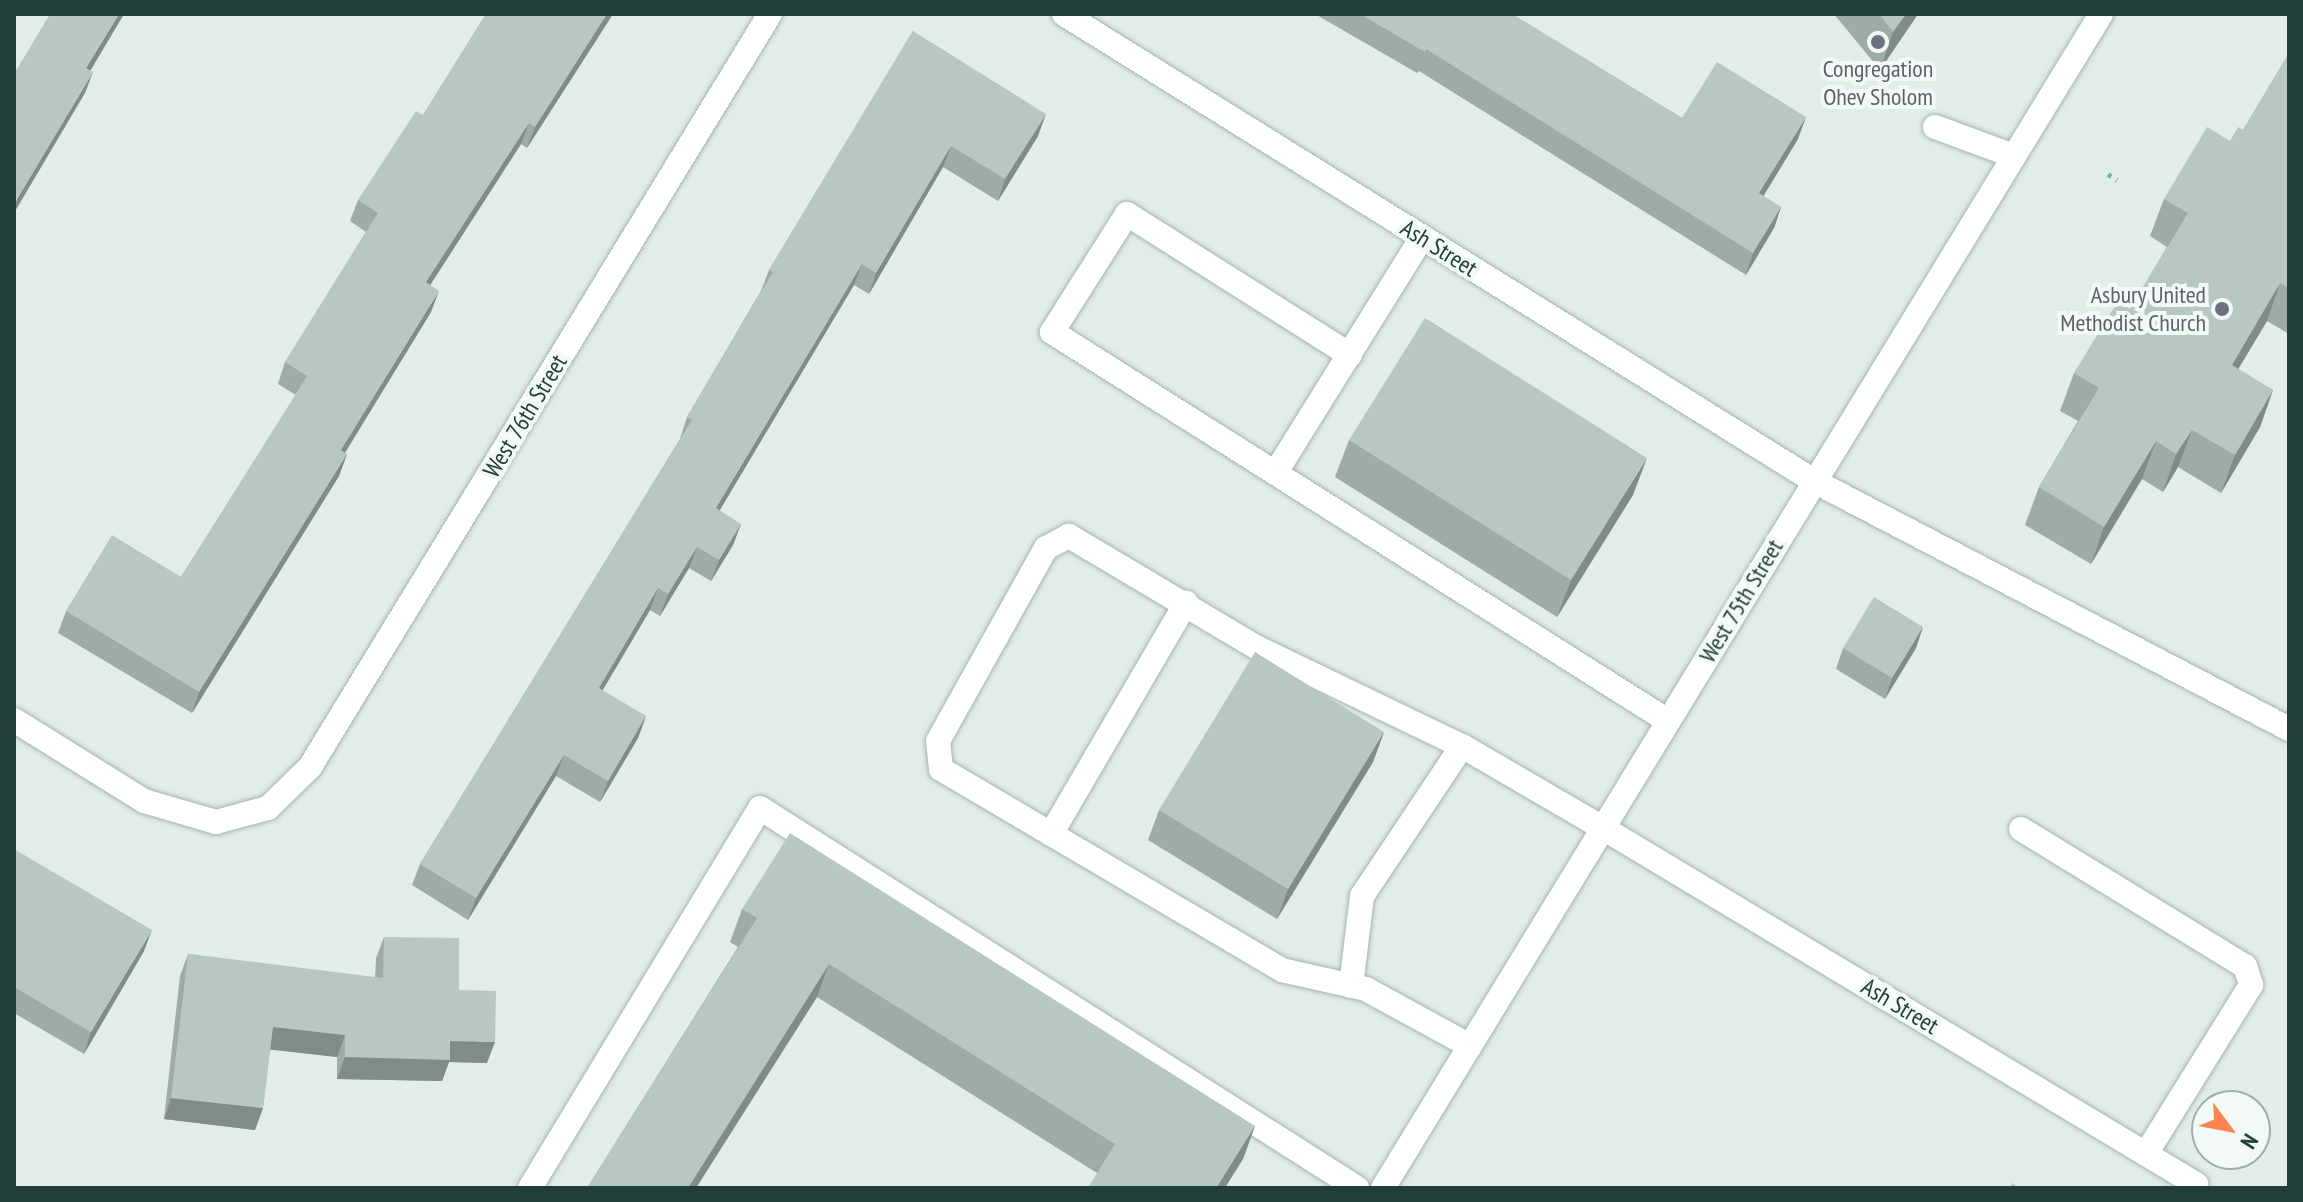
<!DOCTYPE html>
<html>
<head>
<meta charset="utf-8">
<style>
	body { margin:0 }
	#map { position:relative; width:2303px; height:1202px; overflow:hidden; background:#e2ede9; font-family:"PT Sans Narrow",sans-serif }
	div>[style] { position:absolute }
	.path>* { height:5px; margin-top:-2.5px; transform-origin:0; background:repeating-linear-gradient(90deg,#80b3a6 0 4px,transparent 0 10px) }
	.roads { filter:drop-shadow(0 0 2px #a4b5b1) drop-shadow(0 0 2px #a4b5b1) }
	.service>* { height:24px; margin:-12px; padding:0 12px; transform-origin:12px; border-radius:12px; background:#fff }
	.minor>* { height:24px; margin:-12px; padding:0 12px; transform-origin:12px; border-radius:12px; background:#fff }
	.secondary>* { height:24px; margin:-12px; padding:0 12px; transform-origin:12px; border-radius:12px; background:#fff }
	.wall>* { inset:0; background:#9daca7 }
	.shaded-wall>* { inset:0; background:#808c88 }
	.building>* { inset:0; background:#b7c8c2 }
	.dots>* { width:22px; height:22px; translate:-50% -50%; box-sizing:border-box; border:4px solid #f3f9f6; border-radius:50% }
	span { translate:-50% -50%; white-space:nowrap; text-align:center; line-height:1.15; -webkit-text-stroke:8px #f3f9f6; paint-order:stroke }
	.worship-label { font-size:24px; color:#5b616d }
	.right { translate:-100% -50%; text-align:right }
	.street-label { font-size:24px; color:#203f39 }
	.frame { position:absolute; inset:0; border:16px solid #203f39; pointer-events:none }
	.north { position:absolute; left:2191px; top:1090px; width:80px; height:80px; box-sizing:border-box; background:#f3f9f6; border:2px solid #9fafaa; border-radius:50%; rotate:122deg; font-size:22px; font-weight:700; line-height:32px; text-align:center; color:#203f39 }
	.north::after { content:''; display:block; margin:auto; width:28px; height:36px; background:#fb8551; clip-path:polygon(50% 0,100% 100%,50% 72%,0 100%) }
</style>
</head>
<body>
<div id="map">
	<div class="path">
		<i style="left:2108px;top:174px;width:11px;rotate:34deg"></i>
	</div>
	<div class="roads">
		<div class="service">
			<i style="left:1935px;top:127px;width:84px;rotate:20.2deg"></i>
			<i style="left:1350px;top:355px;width:264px;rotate:-147.7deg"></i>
			<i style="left:1127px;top:214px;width:140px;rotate:122.4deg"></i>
			<i style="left:1052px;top:332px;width:729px;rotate:32.27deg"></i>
			<i style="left:1276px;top:472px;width:277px;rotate:-58.1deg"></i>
			<i style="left:1814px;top:481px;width:536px;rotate:27.57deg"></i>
			<i style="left:2021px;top:829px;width:263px;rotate:31.5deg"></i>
			<i style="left:2245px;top:966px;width:20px;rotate:72deg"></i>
			<i style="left:2251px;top:985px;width:199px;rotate:121.9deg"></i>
			<i style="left:1051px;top:834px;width:268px;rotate:-59.7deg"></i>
			<i style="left:1351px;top:986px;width:91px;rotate:-83deg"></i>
			<i style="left:1362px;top:896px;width:180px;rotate:-56.3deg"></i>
			<i style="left:1470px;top:1046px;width:119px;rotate:-151.3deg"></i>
			<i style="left:1366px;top:989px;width:86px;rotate:-167.3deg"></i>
			<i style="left:1282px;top:970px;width:396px;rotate:-149.5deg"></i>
			<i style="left:941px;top:769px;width:28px;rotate:-96deg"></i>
			<i style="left:938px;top:741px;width:221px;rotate:-60.8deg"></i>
			<i style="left:1046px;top:548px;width:26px;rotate:-28deg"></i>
			<i style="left:1069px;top:536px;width:220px;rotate:30.7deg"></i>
			<i style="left:1258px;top:648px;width:226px;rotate:25.7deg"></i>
			<i style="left:1462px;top:746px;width:163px;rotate:30.2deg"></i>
			<i style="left:530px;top:1188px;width:444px;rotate:-58.8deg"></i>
			<i style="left:760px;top:808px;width:708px;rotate:32.48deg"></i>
		</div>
		<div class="minor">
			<i style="left:1064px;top:14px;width:884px;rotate:31.91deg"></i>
			<i style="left:14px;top:720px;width:153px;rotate:31.9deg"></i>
			<i style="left:144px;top:801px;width:75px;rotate:16.3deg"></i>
			<i style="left:216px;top:822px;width:54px;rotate:-15.1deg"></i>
			<i style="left:268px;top:808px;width:59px;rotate:-44.3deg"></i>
			<i style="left:310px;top:767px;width:882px;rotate:-58.58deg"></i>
			<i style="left:1603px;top:828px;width:692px;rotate:30.98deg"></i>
		</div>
		<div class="secondary">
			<i style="left:1383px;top:1188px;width:1376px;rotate:-58.55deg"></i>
		</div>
	</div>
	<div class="wall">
		<i style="clip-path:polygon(486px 14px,613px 14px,527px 148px,521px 144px,430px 285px,431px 312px,345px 453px,347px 454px,339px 476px,192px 713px,58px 633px,66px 611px,181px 577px,296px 395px,278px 384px,285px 362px,366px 232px,350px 221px,358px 200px,423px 115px)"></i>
		<i style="clip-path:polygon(1315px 14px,1512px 14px,1682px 118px,1798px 139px,1763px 196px,1781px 207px,1774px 228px,1746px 275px,1419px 71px,1417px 73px)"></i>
		<i style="clip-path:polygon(1834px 14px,1918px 14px,1880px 70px)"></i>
		<i style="clip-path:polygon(913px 31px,1038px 136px,998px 201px,943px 167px,869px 294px,854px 285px,719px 511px,741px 524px,733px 545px,711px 581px,689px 568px,660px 616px,650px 610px,602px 691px,646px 716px,638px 738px,600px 802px,556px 776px,468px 920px,412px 885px,420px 864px,680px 439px,687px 417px,761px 291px,769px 270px)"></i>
		<i style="clip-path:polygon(2289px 53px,2289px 334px,2267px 321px,2238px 369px,2273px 390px,2260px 427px,2221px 493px,2178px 467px,2163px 492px,2142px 479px,2091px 564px,2025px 525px,2039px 487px,2078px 421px,2060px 411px,2074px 373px,2130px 309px,2167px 247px,2150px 236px,2164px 199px,2243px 130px)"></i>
		<i style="clip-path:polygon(1349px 440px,1633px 495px,1557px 617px,1335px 477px)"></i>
		<i style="clip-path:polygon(1923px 627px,1916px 648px,1885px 699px,1836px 669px,1843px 648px)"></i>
		<i style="clip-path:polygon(1384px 732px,1373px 762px,1277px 919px,1148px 840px,1159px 810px)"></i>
		<i style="clip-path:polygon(14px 849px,144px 951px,84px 1054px,14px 1013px)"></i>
		<i style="clip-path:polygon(742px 909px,1255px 1126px,1243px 1159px,1097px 1173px,817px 997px,696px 1188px,587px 1188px,738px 947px,730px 942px)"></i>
		<i style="clip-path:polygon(384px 937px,459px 990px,487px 1063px,449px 1062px,442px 1081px,337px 1079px,337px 1057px,270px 1049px,263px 1108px,255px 1130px,164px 1119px,180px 976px,188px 954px,375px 978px,376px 958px)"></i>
	</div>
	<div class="shaded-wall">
		<i style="clip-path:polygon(119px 14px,124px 14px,79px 90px,86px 68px)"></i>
		<i style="clip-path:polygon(607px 14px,613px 14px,527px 148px,535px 127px)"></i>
		<i style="clip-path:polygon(1906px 14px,1918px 14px,1880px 70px,1893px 32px)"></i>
		<i style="clip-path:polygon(93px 72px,85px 93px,14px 213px,14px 208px,17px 199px)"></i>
		<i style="clip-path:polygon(1046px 114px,1038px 136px,998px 201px,1005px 179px)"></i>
		<i style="clip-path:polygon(1806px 117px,1798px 139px,1752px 215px,1759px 193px)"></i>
		<i style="clip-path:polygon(529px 123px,521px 144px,418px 304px,426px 282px)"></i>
		<i style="clip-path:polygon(951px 146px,943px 167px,869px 294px,876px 273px)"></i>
		<i style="clip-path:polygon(1781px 207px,1774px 228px,1746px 275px,1753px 253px)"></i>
		<i style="clip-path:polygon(862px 264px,854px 285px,708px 530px,716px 508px)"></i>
		<i style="clip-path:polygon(2280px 283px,2267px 321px,2218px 403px,2232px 365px)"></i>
		<i style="clip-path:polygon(439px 291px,431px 312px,333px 472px,341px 450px)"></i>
		<i style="clip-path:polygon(2273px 390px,2260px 427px,2221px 493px,2235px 455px)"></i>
		<i style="clip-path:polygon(2192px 430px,2178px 467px,2163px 492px,2176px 454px)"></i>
		<i style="clip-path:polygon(2156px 441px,2142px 479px,2091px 564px,2104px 527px)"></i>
		<i style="clip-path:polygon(347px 454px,339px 476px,192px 713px,199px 692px)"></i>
		<i style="clip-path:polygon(1647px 458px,1633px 495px,1557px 617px,1571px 580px)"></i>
		<i style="clip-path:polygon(741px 524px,733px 545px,711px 581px,719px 560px)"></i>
		<i style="clip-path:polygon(697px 547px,689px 568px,660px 616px,668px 594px)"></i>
		<i style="clip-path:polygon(658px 588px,650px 610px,591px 710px,599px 688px)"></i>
		<i style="clip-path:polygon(1923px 627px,1916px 648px,1885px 699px,1892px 678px)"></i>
		<i style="clip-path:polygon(646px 716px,638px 738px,600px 802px,608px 781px)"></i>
		<i style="clip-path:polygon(1384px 732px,1373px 762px,1277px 919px,1288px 889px)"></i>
		<i style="clip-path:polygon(564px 755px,556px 776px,468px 920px,476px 898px)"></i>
		<i style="clip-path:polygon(152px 930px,144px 951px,84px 1054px,91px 1032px)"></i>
		<i style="clip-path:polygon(829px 964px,817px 997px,696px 1188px,688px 1188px)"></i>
		<i style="clip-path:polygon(273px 1027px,345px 1035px,337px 1057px,265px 1049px)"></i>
		<i style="clip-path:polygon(450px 1041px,495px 1042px,487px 1063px,449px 1062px,442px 1081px,337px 1079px,345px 1057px)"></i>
		<i style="clip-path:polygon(171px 1098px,263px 1108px,255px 1130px,164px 1119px)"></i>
		<i style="clip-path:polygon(1255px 1126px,1243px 1159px,1225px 1188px,1216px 1188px)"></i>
	</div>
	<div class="building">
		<i style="clip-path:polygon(50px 14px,119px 14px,86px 68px,93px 72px,17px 199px,14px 197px,14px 74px)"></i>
		<i style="clip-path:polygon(486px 14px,607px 14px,535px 127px,529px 123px,426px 282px,439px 291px,341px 450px,347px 454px,199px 692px,66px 611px,112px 535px,181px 577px,307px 376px,285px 362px,378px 213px,358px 200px,416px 111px,423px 115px)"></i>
		<i style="clip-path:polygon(1360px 14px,1512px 14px,1682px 118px,1717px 62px,1806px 117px,1759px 193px,1781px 207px,1753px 253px,1426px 49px,1425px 52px)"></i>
		<i style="clip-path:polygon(1879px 14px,1906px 14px,1893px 32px)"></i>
		<i style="clip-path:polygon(913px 31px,1046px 114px,1005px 179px,951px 146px,876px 273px,862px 264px,716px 508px,741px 524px,719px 560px,697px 547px,668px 594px,658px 588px,599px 688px,646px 716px,608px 781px,564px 755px,476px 898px,420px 864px,692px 420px,687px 417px,773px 272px,769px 270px)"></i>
		<i style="clip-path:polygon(2289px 53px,2289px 288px,2280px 283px,2232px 365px,2273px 390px,2235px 455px,2192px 430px,2176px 454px,2156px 441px,2104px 527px,2039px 487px,2099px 388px,2074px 373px,2118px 301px,2130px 309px,2188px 213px,2164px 199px,2207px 127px,2230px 141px,2238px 127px,2243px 130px)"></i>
		<i style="clip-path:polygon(1425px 318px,1647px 458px,1571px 580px,1349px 440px)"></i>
		<i style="clip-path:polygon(1874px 597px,1923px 627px,1892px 678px,1843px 648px)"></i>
		<i style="clip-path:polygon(1255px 652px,1384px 732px,1288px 889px,1159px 810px)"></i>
		<i style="clip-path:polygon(790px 833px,1255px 1126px,1216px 1188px,1088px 1188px,1115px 1144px,829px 964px,688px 1188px,587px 1188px,757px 918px,742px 909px)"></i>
		<i style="clip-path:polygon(14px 849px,152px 930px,91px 1032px,14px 987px)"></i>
		<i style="clip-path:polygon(384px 937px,459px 938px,459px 990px,496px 991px,495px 1042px,450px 1041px,450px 1060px,345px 1057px,345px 1035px,273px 1027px,263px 1108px,171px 1098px,188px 954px,383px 978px)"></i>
		<i style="clip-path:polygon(2012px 1183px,2020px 1188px,2010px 1188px)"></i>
	</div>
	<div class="dots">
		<i style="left:1878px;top:42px;background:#6b7280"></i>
		<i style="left:2222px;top:309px;background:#6b7280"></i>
	</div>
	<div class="worship-label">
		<span style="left:1878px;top:83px">Congregation<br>Ohev Sholom</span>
		<span class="right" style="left:2206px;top:309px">Asbury United<br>Methodist Church</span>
	</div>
	<div class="street-label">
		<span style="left:1439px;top:248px;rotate:32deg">Ash Street</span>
		<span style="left:525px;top:416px;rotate:-59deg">West 76th Street</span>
		<span style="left:1741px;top:601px;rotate:-59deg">West 75th Street</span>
		<span style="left:1900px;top:1006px;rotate:31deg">Ash Street</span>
	</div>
	<div class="frame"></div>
	<div class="north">N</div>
</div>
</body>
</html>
